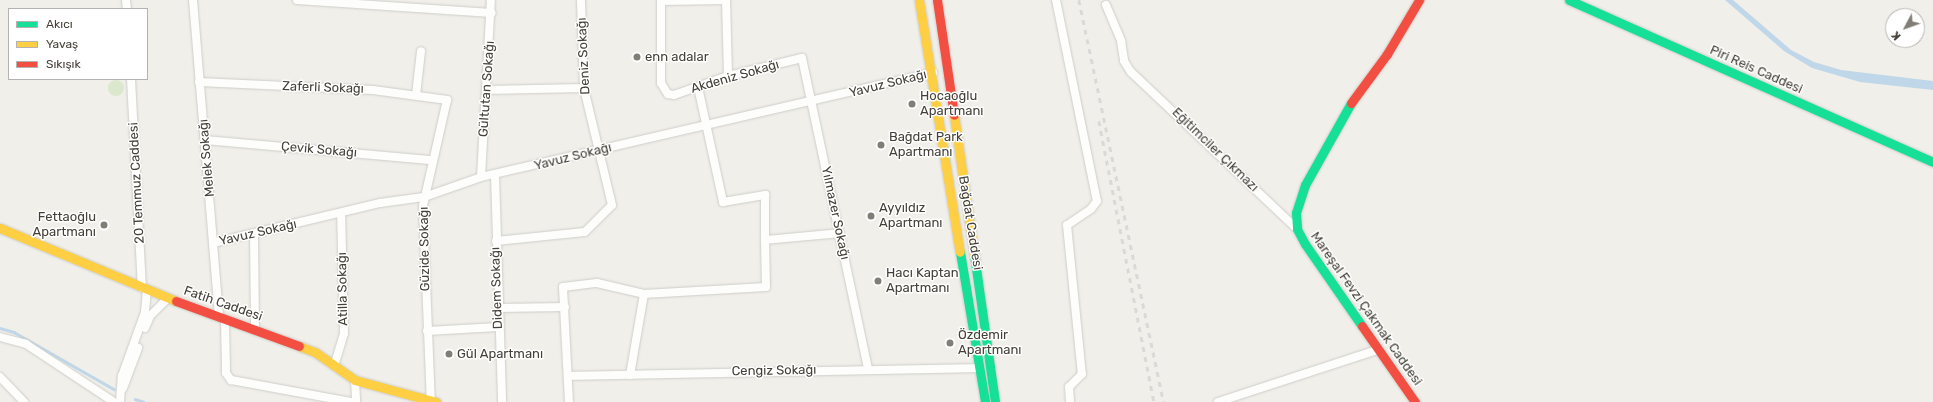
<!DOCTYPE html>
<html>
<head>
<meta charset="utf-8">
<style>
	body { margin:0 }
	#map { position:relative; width:1933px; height:402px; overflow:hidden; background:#f0efea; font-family:Rubik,sans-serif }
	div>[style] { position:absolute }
	.green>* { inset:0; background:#dce8cd }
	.round { border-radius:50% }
	.water>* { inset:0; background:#bfd7e9 }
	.stream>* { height:2.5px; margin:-1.25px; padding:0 1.25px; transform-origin:1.25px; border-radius:1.25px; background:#bfd7e9 }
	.roads { filter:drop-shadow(0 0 1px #cecdc8) drop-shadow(0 0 1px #cecdc8) }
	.street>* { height:8px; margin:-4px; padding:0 4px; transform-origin:4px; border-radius:4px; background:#fdfdfc }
	.fast>* { height:9px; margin:-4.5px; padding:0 4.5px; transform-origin:4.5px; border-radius:4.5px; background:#16e098 }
	.slow>* { height:9px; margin:-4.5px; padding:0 4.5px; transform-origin:4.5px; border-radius:4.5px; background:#ffcf43 }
	.jam>* { height:9px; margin:-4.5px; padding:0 4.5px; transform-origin:4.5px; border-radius:4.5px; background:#f24e42 }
	.rail>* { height:2.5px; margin-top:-1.25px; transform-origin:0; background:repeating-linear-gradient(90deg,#d9d9d8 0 5px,transparent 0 10px) }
	.dots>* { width:11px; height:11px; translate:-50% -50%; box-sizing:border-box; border:2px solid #fff; border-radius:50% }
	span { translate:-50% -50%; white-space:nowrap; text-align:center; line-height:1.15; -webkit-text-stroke:3px #fff; paint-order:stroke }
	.street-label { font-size:13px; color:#454138 }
	.poi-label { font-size:13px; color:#454138 }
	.left { translate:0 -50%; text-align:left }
	.right { translate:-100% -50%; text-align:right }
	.legend { position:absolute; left:8px; top:8px; width:140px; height:72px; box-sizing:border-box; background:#fff; border:1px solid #b5b3af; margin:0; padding:5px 7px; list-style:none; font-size:12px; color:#454138 }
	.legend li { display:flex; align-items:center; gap:8px; height:20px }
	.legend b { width:20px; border:1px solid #b5b3af }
	.north { position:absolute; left:1885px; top:8px; width:40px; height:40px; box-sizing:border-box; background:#fff; border:1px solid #b5b3af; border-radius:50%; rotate:229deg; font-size:11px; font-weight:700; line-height:16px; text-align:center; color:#454138 }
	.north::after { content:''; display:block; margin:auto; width:14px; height:18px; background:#817e76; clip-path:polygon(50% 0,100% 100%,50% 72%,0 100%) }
</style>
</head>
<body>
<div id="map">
	<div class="green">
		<i class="round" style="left:108px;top:80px;width:16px;height:16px"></i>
	</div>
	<div class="water">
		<i style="clip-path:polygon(1725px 0,1733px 0,1791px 50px,1814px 62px,1841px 70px,1933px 81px,1933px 90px,1860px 82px,1812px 68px,1784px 51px)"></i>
	</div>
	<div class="stream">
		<i style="left:0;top:328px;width:15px;rotate:16deg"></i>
		<i style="left:14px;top:332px;width:115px;rotate:29.7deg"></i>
		<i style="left:135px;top:399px;width:9px;rotate:18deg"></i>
	</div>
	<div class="roads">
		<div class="street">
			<i style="left:126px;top:0;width:9px;rotate:84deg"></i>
			<i style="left:193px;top:0;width:318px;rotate:85.3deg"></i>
			<i style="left:297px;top:0;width:195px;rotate:3.8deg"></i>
			<i style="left:1056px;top:0;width:205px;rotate:78.5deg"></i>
			<i style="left:1097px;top:201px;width:10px;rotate:127deg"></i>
			<i style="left:1091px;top:209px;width:29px;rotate:146deg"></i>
			<i style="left:1067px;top:225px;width:150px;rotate:84.3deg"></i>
			<i style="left:1082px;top:374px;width:18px;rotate:135deg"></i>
			<i style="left:1069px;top:387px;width:15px;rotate:86deg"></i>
			<i style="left:1106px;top:5px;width:39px;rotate:67deg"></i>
			<i style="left:1121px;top:41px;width:20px;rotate:81deg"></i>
			<i style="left:1124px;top:61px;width:13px;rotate:58deg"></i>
			<i style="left:1131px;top:72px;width:228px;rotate:43.4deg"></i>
			<i style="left:728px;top:76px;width:76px;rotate:-91.5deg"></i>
			<i style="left:726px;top:0;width:65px;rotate:179.1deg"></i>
			<i style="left:661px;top:1px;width:82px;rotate:90deg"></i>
			<i style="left:661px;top:83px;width:13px;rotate:58deg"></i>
			<i style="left:668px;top:94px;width:6px;rotate:9deg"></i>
			<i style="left:674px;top:95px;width:57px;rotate:-19.4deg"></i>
			<i style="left:728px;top:76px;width:76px;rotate:-13.7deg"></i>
			<i style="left:802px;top:58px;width:317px;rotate:78deg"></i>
			<i style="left:131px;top:79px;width:209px;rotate:87deg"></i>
			<i style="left:199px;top:82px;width:174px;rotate:2.6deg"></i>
			<i style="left:373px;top:90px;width:75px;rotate:7.7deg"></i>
			<i style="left:447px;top:100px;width:109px;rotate:102.8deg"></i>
			<i style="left:423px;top:206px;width:195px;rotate:87.7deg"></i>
			<i style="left:698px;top:87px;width:118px;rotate:77.7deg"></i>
			<i style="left:723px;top:202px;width:43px;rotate:-9.5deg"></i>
			<i style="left:765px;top:195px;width:45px;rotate:90deg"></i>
			<i style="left:765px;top:240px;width:75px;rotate:-5.3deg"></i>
			<i style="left:487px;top:90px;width:97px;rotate:-1.2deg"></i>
			<i style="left:416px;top:95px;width:44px;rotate:-83.5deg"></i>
			<i style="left:206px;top:140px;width:226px;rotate:5.1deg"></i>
			<i style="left:495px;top:175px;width:227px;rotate:88.2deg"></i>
			<i style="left:481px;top:177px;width:177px;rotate:-86.8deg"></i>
			<i style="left:254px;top:234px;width:95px;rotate:89.4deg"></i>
			<i style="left:496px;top:241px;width:89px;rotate:-5.8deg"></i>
			<i style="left:585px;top:232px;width:38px;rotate:-45deg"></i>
			<i style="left:612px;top:205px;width:120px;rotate:-103.5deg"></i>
			<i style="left:584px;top:88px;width:88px;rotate:-92deg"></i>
			<i style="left:213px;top:243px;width:172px;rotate:-13.5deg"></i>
			<i style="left:380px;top:203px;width:44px;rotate:-7.8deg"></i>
			<i style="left:424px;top:197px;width:60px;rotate:-19.3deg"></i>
			<i style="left:481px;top:177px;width:464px;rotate:-13deg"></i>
			<i style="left:498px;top:308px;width:67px;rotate:-0.9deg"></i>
			<i style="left:225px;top:319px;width:54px;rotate:88.9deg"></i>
			<i style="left:226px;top:373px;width:9px;rotate:54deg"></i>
			<i style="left:231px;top:380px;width:122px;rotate:10.4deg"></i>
			<i style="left:145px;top:328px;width:13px;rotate:-67deg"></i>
			<i style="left:150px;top:316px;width:25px;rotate:-45deg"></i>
			<i style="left:427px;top:331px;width:71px;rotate:-3.2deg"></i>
			<i style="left:0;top:337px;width:27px;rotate:15deg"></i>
			<i style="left:26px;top:344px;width:105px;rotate:33.4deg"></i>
			<i style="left:335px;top:363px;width:31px;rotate:-73deg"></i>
			<i style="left:344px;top:333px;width:119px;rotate:-91.4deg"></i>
			<i style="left:630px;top:375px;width:82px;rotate:-80.2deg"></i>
			<i style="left:644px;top:294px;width:122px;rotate:-3.3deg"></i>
			<i style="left:766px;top:287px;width:47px;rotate:-91.2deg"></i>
			<i style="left:569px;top:376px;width:410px;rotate:-1.1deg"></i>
			<i style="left:0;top:377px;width:35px;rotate:46deg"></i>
			<i style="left:355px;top:380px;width:22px;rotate:87deg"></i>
			<i style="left:123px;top:388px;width:43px;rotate:-69.4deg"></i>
			<i style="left:120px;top:402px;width:26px;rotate:-86deg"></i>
			<i style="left:122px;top:376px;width:68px;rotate:-70.2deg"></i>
			<i style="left:145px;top:312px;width:22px;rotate:-85deg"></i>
			<i style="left:569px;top:402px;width:115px;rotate:-93deg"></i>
			<i style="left:563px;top:287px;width:34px;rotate:-7deg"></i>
			<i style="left:597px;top:283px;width:48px;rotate:13.2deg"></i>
			<i style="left:1218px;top:402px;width:167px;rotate:-18.1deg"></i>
		</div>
		<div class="fast">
			<i style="left:1569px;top:0;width:398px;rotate:24deg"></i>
			<i style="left:1351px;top:103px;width:94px;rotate:119.3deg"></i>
			<i style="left:1305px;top:185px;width:29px;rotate:108deg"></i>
			<i style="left:1296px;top:213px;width:16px;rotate:86deg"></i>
			<i style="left:1297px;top:229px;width:17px;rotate:62deg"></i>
			<i style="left:1305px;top:244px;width:100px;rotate:55.2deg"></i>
			<i style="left:960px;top:252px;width:152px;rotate:80.5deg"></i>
			<i style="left:974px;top:254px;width:149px;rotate:81.9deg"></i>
		</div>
		<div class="slow">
			<i style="left:919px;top:0;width:255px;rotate:80.8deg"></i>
			<i style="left:954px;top:115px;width:140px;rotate:81.8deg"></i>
			<i style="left:0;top:228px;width:191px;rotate:22.5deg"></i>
			<i style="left:299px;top:346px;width:17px;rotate:21deg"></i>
			<i style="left:315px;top:352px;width:49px;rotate:35deg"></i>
			<i style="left:355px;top:380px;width:84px;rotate:15.2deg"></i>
		</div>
		<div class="jam">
			<i style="left:937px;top:0;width:116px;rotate:81.6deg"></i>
			<i style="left:1351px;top:103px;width:61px;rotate:-53.7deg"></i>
			<i style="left:1387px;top:54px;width:63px;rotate:-59.3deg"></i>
			<i style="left:176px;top:301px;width:131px;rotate:20.1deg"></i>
			<i style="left:1362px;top:326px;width:93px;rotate:55.1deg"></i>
		</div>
	</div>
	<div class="rail">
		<i style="left:1079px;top:0;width:411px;rotate:78.1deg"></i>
		<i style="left:1099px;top:121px;width:286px;rotate:78.9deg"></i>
	</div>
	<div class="dots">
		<i style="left:637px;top:57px;background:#817e76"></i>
		<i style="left:912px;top:104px;background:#817e76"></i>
		<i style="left:881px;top:145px;background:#817e76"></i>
		<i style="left:871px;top:216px;background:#817e76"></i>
		<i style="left:104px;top:225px;background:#817e76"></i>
		<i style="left:878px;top:281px;background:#817e76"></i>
		<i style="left:950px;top:343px;background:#817e76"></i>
		<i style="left:449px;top:354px;background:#817e76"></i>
	</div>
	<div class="street-label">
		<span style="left:584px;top:56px;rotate:-93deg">Deniz Sokağı</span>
		<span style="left:1756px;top:70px;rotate:24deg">Piri Reis Caddesi</span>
		<span style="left:735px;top:77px;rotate:-16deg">Akdeniz Sokağı</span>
		<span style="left:888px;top:84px;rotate:-14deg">Yavuz Sokağı</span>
		<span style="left:323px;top:88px;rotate:2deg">Zaferli Sokağı</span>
		<span style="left:487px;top:89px;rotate:-86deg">Gültutan Sokağı</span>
		<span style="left:319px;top:150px;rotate:5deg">Çevik Sokağı</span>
		<span style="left:1215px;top:150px;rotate:44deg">Eğitimciler Çıkmazı</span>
		<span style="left:573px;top:157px;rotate:-14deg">Yavuz Sokağı</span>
		<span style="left:207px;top:158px;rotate:-95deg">Melek Sokağı</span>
		<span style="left:137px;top:183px;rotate:-93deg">20 Temmuz Caddesi</span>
		<span style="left:835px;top:213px;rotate:78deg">Yılmazer Sokağı</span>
		<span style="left:970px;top:223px;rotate:81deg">Bağdat Caddesi</span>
		<span style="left:258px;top:233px;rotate:-13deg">Yavuz Sokağı</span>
		<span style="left:425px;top:249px;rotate:-91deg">Güzide Sokağı</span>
		<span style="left:497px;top:288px;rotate:-92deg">Didem Sokağı</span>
		<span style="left:343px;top:289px;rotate:-91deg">Atilla Sokağı</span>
		<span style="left:223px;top:304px;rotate:19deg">Fatih Caddesi</span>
		<span style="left:1366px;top:309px;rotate:55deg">Mareşal Fevzi Çakmak Caddesi</span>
		<span style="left:774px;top:371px;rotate:-1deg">Cengiz Sokağı</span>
	</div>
	<div class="poi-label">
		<span class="left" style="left:645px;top:57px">enn adalar</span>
		<span class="left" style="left:920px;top:104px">Hocaoğlu<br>Apartmanı</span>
		<span class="left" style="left:889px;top:145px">Bağdat Park<br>Apartmanı</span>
		<span class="left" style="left:879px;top:216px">Ayyıldız<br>Apartmanı</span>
		<span class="right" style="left:96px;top:225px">Fettaoğlu<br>Apartmanı</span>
		<span class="left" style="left:886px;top:281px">Hacı Kaptan<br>Apartmanı</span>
		<span class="left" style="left:958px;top:343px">Özdemir<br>Apartmanı</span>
		<span class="left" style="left:457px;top:354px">Gül Apartmanı</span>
	</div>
	<ul class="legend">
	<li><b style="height:5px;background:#16e098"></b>Akıcı</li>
	<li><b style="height:5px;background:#ffcf43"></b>Yavaş</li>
	<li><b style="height:5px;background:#f24e42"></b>Sıkışık</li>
	</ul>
	<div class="north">K</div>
</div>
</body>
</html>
